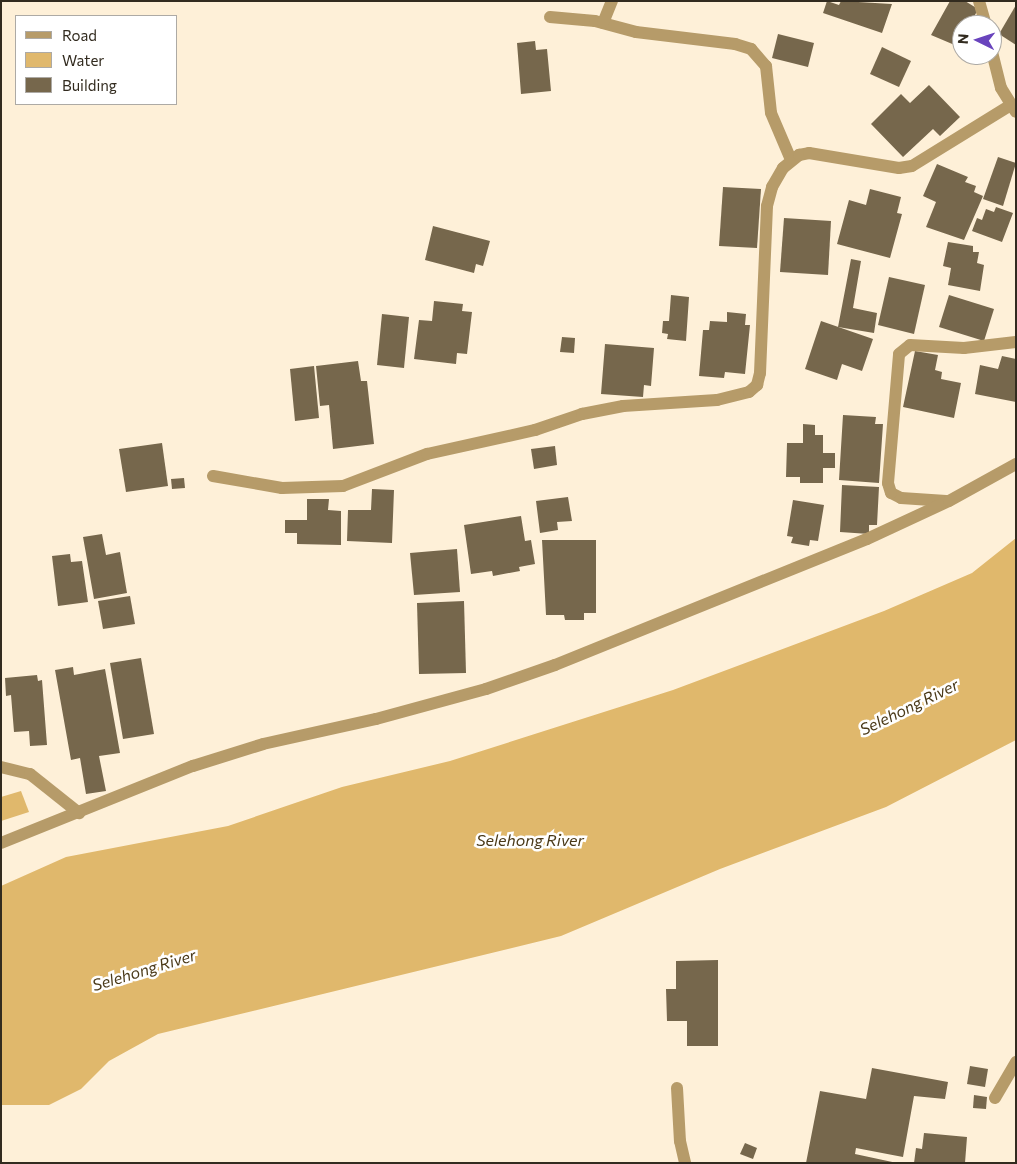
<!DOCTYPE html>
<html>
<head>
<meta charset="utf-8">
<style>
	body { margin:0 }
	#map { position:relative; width:1017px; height:1164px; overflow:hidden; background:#fef0d8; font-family:Commissioner,sans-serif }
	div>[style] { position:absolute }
	.water>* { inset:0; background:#e0b86c }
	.building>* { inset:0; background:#76674c }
	.lane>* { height:12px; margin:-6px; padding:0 6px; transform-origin:6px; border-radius:6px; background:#b69b69 }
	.street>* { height:12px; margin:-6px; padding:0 6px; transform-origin:6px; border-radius:6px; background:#b69b69 }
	span { translate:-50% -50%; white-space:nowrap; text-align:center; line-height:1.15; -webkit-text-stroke:5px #fff; paint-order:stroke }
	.water-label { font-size:16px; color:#4a3918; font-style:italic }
	.frame { position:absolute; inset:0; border:2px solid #322b1f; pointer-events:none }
	.legend { position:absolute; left:15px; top:15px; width:162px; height:90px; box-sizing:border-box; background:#fff; border:1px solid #adaaa5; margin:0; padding:6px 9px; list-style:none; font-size:15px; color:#322b1f }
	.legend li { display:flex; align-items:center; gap:10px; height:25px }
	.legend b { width:25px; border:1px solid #adaaa5 }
	.north { position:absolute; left:952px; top:15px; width:50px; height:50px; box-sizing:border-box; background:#fff; border:1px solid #adaaa5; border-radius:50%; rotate:274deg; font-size:14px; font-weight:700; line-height:20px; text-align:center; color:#322b1f }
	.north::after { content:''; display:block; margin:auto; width:18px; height:22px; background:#6944bd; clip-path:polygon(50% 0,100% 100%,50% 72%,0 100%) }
</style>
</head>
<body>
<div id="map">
	<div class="water">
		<i style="clip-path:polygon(1016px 538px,1016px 740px,886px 807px,720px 869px,561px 936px,158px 1034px,109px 1061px,81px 1089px,49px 1105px,1px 1105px,1px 886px,66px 857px,228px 826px,342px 787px,450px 761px,673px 690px,884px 611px,972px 573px)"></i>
		<i style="clip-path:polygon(21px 791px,29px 812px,1px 821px,1px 797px)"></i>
	</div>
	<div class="building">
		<i style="clip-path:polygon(827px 1px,839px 5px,841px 1px,892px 4px,882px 33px,823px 13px)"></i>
		<i style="clip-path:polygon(950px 1px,965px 1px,978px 9px,973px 19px,980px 23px,962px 25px,962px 41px,957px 46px,931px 35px)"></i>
		<i style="clip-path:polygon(1016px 5px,1016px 45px,999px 34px)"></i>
		<i style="clip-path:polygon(778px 34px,814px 43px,808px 67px,772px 58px)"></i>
		<i style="clip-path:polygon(535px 41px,536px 50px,547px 49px,551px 91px,521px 94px,517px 43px)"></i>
		<i style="clip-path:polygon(882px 47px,911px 61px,899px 87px,870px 74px)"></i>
		<i style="clip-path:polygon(929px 85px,960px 117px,940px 136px,933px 129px,903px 157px,871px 124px,901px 94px,910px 103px)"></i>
		<i style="clip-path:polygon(998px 157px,1016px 163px,1003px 206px,983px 199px)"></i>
		<i style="clip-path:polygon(937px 164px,968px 177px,965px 182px,976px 186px,974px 192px,983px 196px,964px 240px,926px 227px,936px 202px,923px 196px)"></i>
		<i style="clip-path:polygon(723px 187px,761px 189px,757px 248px,719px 246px)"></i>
		<i style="clip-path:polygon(870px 189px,901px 197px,897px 213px,902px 214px,890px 258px,837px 244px,849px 200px,866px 205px)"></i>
		<i style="clip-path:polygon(996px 207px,1013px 213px,1002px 242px,972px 231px,977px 218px,982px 220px,986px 209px,994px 212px)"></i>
		<i style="clip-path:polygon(784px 218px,831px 221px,828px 275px,780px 272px)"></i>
		<i style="clip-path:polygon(433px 226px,490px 241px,483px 266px,476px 264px,474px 273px,425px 260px)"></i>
		<i style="clip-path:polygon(948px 242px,973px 246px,973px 252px,979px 252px,977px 263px,984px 265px,980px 291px,948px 285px,951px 268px,943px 266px)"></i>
		<i style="clip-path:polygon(851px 259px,861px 261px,853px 308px,877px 313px,874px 333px,838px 327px)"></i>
		<i style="clip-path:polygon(889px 277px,925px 285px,914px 334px,878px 325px)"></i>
		<i style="clip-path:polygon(671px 295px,689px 297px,686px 341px,667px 339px,668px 334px,662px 333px,663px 321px,669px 321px)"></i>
		<i style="clip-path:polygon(949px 295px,994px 309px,984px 341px,939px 327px)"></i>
		<i style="clip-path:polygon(434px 301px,463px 304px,462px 311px,472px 312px,467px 354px,457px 353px,456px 364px,414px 359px,419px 320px,432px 321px)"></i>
		<i style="clip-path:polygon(727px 312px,746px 314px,745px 325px,750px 325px,745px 374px,725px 372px,724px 378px,699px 376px,703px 330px,709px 330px,710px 321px,727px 322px)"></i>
		<i style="clip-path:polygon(382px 314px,409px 317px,404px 368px,377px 365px)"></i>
		<i style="clip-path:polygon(821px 321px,873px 339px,862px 371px,842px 364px,837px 380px,805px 369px)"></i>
		<i style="clip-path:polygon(562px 337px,575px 338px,574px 353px,560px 352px)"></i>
		<i style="clip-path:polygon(605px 344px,654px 348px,651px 386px,644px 385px,643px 397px,601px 394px)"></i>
		<i style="clip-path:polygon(915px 351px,938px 355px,935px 370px,942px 372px,941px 379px,961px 383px,954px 418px,903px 407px)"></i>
		<i style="clip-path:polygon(1002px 356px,1016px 359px,1016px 402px,975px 394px,980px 365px,998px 369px)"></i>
		<i style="clip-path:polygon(358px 361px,361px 381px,367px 381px,374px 444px,333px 449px,329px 405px,320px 406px,316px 366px)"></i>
		<i style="clip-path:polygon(314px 366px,319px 418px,295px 421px,290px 369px)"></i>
		<i style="clip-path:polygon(843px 415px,876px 417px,875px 424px,883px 424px,879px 483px,839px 480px)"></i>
		<i style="clip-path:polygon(803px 424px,815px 425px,815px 435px,823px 435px,823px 453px,835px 453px,835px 468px,823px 468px,823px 483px,800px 483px,800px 477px,786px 477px,787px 443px,803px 443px)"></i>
		<i style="clip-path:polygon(162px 443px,168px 486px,126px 492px,119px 449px)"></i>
		<i style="clip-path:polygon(555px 446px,557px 465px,534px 469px,531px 449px)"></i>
		<i style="clip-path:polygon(184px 478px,185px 488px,172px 489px,171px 479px)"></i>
		<i style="clip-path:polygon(842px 485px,879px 487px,877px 525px,869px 525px,869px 534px,840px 532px)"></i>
		<i style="clip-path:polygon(372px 489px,394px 490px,392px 543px,347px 541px,348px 510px,371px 510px)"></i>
		<i style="clip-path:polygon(568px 497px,572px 521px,557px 522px,558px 530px,540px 533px,536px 501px)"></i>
		<i style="clip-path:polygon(307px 499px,329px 499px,328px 510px,341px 511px,341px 545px,297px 544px,297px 533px,285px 533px,285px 520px,307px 520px)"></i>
		<i style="clip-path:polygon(793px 500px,824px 505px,818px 541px,810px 540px,809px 546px,791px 543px,793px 537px,787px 536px)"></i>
		<i style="clip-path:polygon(521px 516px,525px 541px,531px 540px,535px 564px,519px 567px,520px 571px,493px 576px,492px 571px,471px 574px,464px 525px)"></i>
		<i style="clip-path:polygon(102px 534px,106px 555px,120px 552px,127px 593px,94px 599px,83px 537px)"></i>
		<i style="clip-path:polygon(542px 540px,596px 540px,596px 613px,584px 613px,584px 620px,565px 620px,564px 615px,546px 615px)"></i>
		<i style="clip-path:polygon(457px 549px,460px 592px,414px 595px,410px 553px)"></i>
		<i style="clip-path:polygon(70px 554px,71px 562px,82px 561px,88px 602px,58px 606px,52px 556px)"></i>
		<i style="clip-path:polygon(130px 596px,135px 624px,103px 629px,98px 601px)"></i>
		<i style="clip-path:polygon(464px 601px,466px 673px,419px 674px,417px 603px)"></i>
		<i style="clip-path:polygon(141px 658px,154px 734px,123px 739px,110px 663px)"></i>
		<i style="clip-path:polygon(73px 667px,74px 675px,105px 669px,120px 753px,99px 756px,106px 791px,86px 794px,80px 758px,71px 760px,55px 670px)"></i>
		<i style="clip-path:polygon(37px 675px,38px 681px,42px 680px,47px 745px,30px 746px,29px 731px,14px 732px,11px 695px,6px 696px,5px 678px)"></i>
		<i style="clip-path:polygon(718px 960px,718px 1046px,687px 1046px,687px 1021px,667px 1021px,666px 989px,676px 989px,676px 961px)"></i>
		<i style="clip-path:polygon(970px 1066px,988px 1069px,985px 1087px,967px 1084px)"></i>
		<i style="clip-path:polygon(872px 1068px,948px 1082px,945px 1099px,914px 1096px,903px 1157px,856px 1148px,855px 1154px,897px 1163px,806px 1163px,820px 1091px,866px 1099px)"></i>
		<i style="clip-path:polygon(974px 1095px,987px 1097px,986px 1109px,973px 1108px)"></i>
		<i style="clip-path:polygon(924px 1133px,967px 1137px,965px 1163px,914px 1163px,916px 1148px,922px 1149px)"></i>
		<i style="clip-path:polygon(745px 1143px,757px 1148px,753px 1159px,740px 1154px)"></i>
	</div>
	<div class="lane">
		<i style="left:995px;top:1098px;width:42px;rotate:-59.7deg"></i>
	</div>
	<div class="street">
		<i style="left:979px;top:1px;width:25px;rotate:74deg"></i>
		<i style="left:550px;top:17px;width:45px;rotate:5.1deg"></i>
		<i style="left:595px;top:21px;width:42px;rotate:15deg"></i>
		<i style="left:636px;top:32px;width:100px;rotate:6.9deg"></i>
		<i style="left:735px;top:44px;width:17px;rotate:17deg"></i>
		<i style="left:751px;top:49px;width:23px;rotate:49deg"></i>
		<i style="left:766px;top:66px;width:47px;rotate:83.9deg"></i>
		<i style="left:771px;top:113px;width:51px;rotate:66.9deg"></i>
		<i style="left:603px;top:23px;width:24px;rotate:-68deg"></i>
		<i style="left:992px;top:52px;width:37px;rotate:76deg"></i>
		<i style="left:1001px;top:88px;width:28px;rotate:58deg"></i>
		<i style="left:213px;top:476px;width:70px;rotate:9.9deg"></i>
		<i style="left:282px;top:488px;width:61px;rotate:-1.9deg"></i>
		<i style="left:343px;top:486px;width:90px;rotate:-20.9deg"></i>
		<i style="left:427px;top:454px;width:111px;rotate:-12.5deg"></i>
		<i style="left:535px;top:430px;width:50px;rotate:-18.8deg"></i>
		<i style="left:582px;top:414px;width:42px;rotate:-11deg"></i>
		<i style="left:623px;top:406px;width:94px;rotate:-3.7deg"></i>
		<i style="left:717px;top:400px;width:33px;rotate:-14deg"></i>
		<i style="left:749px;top:392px;width:11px;rotate:-41deg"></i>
		<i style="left:757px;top:385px;width:12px;rotate:-76deg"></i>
		<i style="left:760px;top:373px;width:167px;rotate:-87.6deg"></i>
		<i style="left:767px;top:206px;width:20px;rotate:-75deg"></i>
		<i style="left:772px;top:187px;width:22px;rotate:-60deg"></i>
		<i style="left:783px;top:168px;width:21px;rotate:-39deg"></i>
		<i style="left:799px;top:155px;width:10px;rotate:-11deg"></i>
		<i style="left:809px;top:153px;width:91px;rotate:9.5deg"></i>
		<i style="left:899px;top:168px;width:13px;rotate:-9deg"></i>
		<i style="left:912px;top:166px;width:114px;rotate:-31.7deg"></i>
		<i style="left:946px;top:501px;width:45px;rotate:-176.2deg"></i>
		<i style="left:901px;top:498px;width:11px;rotate:-153deg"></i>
		<i style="left:891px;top:493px;width:10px;rotate:-107deg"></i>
		<i style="left:888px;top:483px;width:129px;rotate:-85.1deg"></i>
		<i style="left:899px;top:354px;width:14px;rotate:-39deg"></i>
		<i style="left:910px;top:345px;width:54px;rotate:3.2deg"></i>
		<i style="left:964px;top:348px;width:52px;rotate:-6.6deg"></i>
		<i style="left:1px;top:767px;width:30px;rotate:14deg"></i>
		<i style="left:30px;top:774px;width:63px;rotate:38.5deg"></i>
		<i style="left:1px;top:843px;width:207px;rotate:-21.9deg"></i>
		<i style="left:193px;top:766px;width:73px;rotate:-17.4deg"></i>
		<i style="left:263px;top:744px;width:116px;rotate:-12.5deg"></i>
		<i style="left:376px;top:719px;width:114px;rotate:-15.3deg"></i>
		<i style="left:486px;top:689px;width:73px;rotate:-19.2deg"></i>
		<i style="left:555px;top:665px;width:336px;rotate:-22deg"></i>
		<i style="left:867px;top:539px;width:90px;rotate:-24.9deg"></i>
		<i style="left:949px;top:501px;width:77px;rotate:-28.9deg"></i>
		<i style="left:677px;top:1088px;width:53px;rotate:86.8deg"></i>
		<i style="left:680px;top:1141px;width:23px;rotate:77deg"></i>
	</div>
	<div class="water-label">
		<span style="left:909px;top:707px;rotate:-26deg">Selehong River</span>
		<span style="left:530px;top:840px">Selehong River</span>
		<span style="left:144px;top:970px;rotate:-17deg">Selehong River</span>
	</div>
	<div class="frame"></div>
	<ul class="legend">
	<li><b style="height:6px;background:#b69b69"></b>Road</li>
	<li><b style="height:14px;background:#e0b86c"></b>Water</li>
	<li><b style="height:14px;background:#76674c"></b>Building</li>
	</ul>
	<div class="north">N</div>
</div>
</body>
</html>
